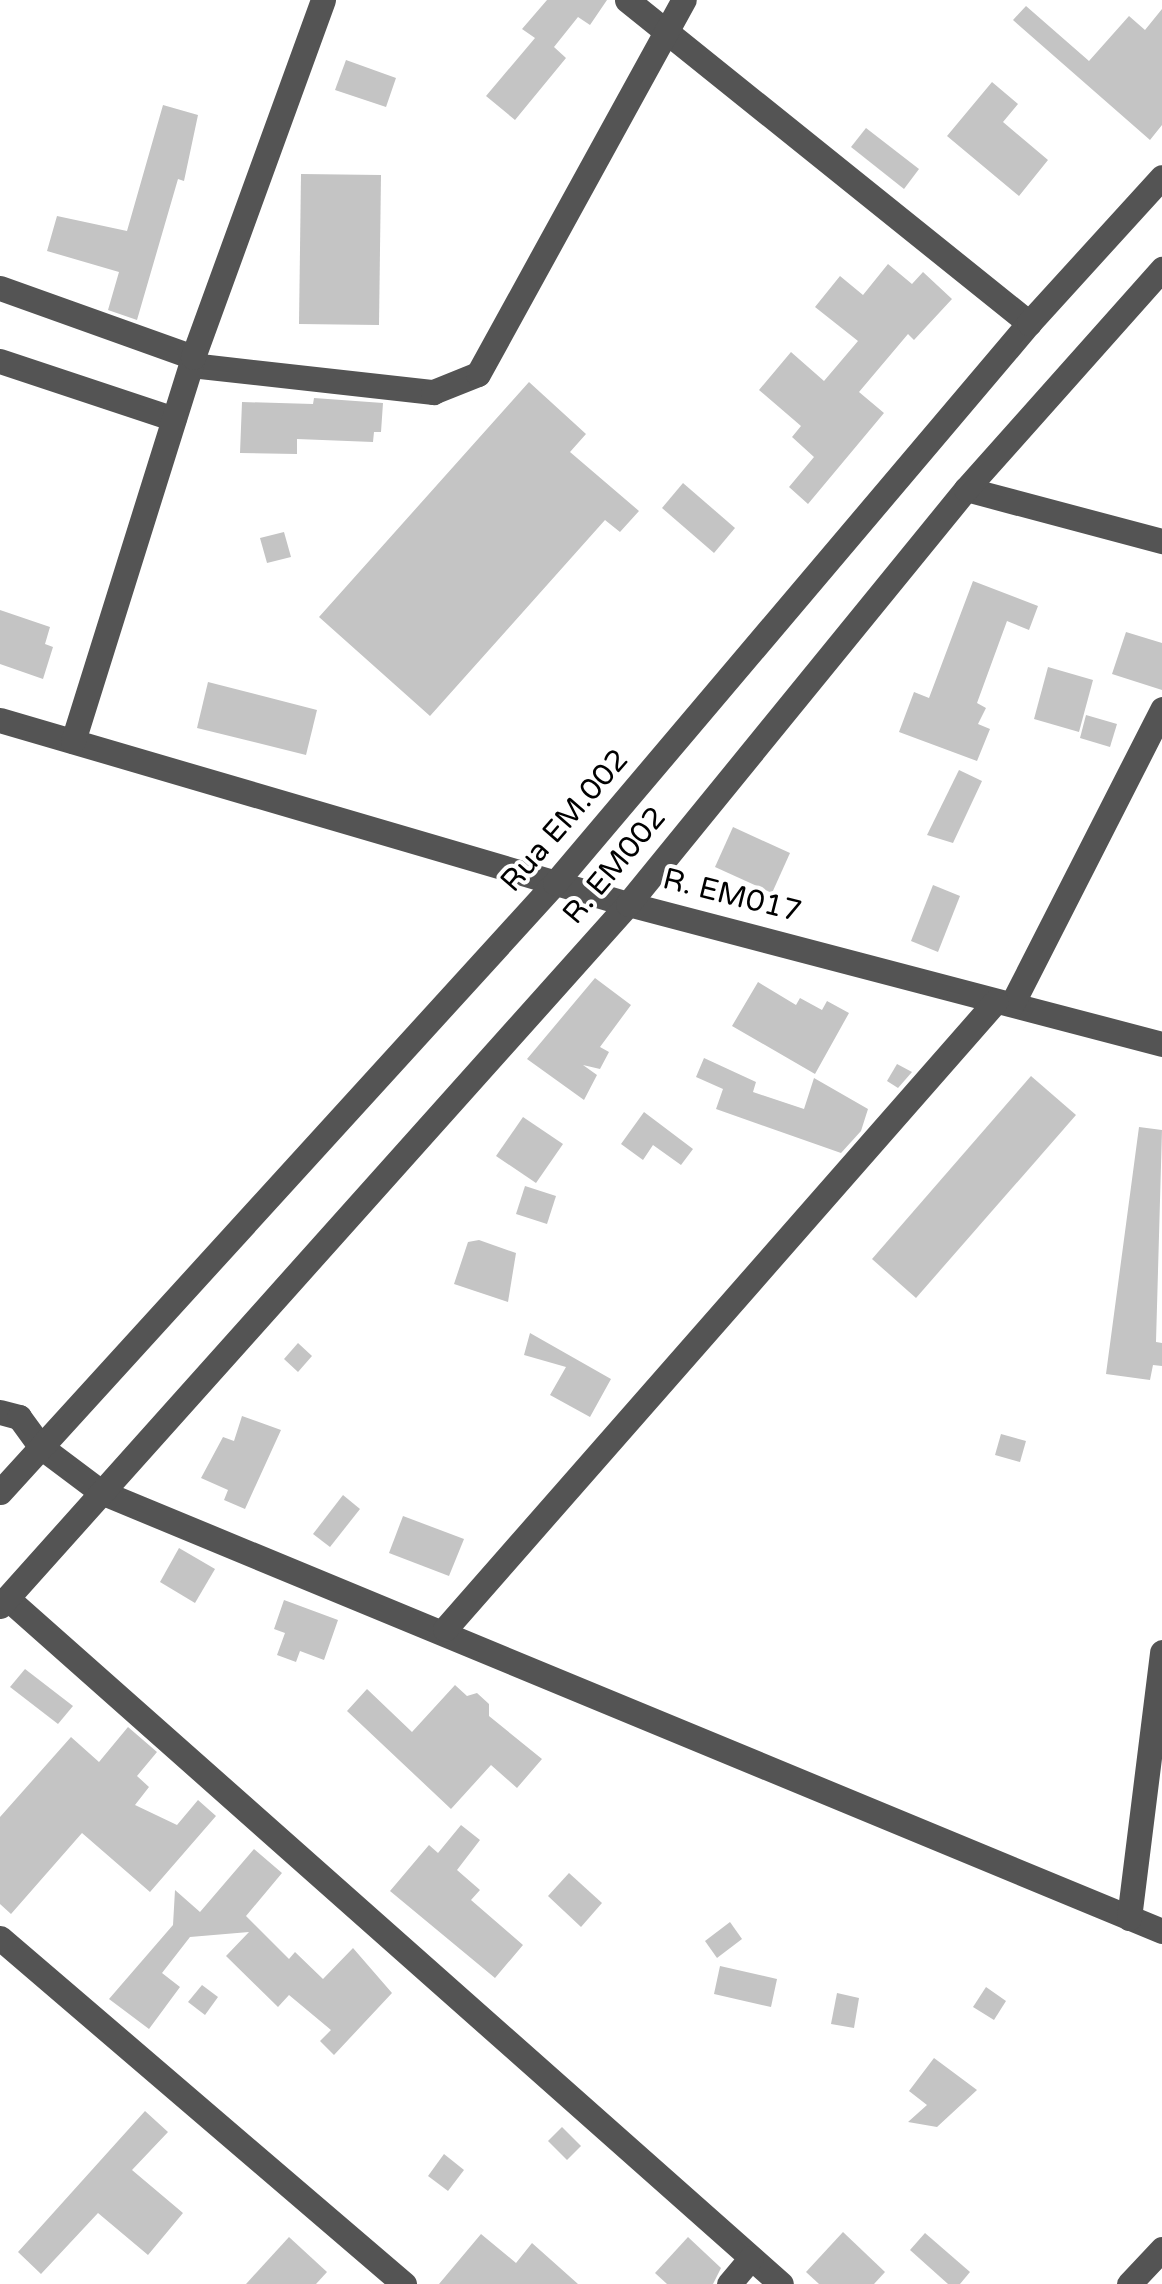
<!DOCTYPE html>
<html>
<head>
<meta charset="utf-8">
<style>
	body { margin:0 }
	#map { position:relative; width:1162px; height:2284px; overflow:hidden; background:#fff; font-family:"Varela Round",sans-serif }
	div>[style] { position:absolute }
	.building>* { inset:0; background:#c4c4c4 }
	.minor>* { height:25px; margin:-12.5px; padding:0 12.5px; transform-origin:12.5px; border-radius:12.5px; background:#545454 }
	span { translate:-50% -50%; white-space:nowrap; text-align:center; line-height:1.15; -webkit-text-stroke:8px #fff; paint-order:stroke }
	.street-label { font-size:30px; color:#000 }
</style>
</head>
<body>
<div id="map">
	<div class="building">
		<i style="clip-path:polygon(547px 0,607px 0,590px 25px,578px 17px,554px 47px,566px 58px,515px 120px,486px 96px,535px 38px,522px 29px)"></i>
		<i style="clip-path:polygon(1026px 6px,1089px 61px,1129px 16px,1145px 30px,1162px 9px,1162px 125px,1150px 140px,1013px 20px)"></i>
		<i style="clip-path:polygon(346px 60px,396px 78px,386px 107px,335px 90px)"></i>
		<i style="clip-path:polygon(992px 82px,1018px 104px,1003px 122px,1048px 160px,1019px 196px,947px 136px)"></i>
		<i style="clip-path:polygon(163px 105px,198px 115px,184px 181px,178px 179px,137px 320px,108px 310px,119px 272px,47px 251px,57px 216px,127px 231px)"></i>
		<i style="clip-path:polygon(866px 128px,919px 169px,904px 189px,851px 147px)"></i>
		<i style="clip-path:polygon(301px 174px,381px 175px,379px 325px,299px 324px)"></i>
		<i style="clip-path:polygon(888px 264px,912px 284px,923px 272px,952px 299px,914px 340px,908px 334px,859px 392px,884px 413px,808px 504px,789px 487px,814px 457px,792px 437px,801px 426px,759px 390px,791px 352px,824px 381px,858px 341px,815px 307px,840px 276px,863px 295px)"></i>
		<i style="clip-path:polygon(529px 382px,586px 434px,570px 452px,639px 511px,620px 532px,605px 520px,430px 716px,319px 617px)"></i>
		<i style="clip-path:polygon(314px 398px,383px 403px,381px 432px,374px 432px,373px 442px,297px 439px,297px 454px,240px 453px,242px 402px,313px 404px)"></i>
		<i style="clip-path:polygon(683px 483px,735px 528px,714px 553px,662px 508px)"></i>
		<i style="clip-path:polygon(284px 532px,291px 557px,267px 563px,260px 538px)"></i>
		<i style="clip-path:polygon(973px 581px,1038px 606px,1029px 630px,1007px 621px,977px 703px,986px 708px,978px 724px,990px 729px,977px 761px,899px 732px,914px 692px,929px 698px)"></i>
		<i style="clip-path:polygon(0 610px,50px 627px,45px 644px,53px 647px,43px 679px,0 664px)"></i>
		<i style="clip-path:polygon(1126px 632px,1162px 643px,1162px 690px,1112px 674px)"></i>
		<i style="clip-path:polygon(1048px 667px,1093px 680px,1079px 732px,1034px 719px)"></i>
		<i style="clip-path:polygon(208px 682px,317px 710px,306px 755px,197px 728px)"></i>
		<i style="clip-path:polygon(1086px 715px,1117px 724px,1110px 747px,1080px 738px)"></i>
		<i style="clip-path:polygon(959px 770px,982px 781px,953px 843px,927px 835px)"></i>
		<i style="clip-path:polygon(733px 827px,790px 853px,772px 893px,715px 867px)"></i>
		<i style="clip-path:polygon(933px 885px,960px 896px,938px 952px,911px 941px)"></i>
		<i style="clip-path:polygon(595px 978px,631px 1005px,600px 1047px,609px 1052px,600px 1069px,583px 1065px,597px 1075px,584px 1100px,527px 1059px)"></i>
		<i style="clip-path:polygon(758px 982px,796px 1005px,800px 998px,822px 1010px,827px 1001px,849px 1013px,815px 1074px,732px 1026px)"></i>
		<i style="clip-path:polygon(704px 1058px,756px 1082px,753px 1092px,804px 1109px,814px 1078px,868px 1109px,861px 1131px,841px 1153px,716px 1109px,723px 1089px,696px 1077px)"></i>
		<i style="clip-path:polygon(897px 1064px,912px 1072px,898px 1088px,887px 1081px)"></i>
		<i style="clip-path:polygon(1031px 1076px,1076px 1115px,916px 1298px,872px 1259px)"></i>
		<i style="clip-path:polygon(644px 1112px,693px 1149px,681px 1165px,653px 1145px,643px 1160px,621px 1144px)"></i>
		<i style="clip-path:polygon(523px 1117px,563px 1144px,536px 1183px,496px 1156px)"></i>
		<i style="clip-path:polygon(1139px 1127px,1162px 1130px,1156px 1342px,1162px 1343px,1162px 1366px,1153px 1365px,1150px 1380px,1106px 1374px)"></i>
		<i style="clip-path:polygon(525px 1186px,556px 1196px,547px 1224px,516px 1214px)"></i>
		<i style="clip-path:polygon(479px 1240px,516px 1253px,508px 1302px,454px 1284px,468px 1242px)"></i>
		<i style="clip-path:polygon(530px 1333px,611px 1379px,590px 1417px,550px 1395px,566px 1367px,524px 1355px)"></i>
		<i style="clip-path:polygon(298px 1343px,312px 1356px,298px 1372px,284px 1359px)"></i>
		<i style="clip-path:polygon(242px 1416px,281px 1430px,245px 1509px,224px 1500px,228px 1490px,201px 1478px,223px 1437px,234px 1441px)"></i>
		<i style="clip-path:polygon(1001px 1434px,1026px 1441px,1020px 1462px,995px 1455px)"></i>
		<i style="clip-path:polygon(343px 1495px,360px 1509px,330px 1547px,313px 1534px)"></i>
		<i style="clip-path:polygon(403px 1516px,464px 1539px,449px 1576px,389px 1553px)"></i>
		<i style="clip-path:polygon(179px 1548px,215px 1569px,195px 1603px,160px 1582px)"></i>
		<i style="clip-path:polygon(284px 1600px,338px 1620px,324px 1660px,300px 1651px,296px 1662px,277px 1655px,285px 1633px,274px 1629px)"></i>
		<i style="clip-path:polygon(25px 1669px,73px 1706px,58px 1724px,10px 1687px)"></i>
		<i style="clip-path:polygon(455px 1685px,467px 1696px,477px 1693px,489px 1704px,489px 1716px,542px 1759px,517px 1788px,491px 1765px,451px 1809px,347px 1711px,367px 1689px,412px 1732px)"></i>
		<i style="clip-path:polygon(128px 1727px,157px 1752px,137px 1776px,149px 1787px,135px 1805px,177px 1825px,198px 1800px,216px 1816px,150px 1892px,82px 1833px,11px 1914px,0 1904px,0 1817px,71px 1737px,99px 1762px)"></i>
		<i style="clip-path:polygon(461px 1825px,480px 1840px,457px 1870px,480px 1890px,471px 1900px,523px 1945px,495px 1978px,390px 1891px,429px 1845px,438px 1853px)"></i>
		<i style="clip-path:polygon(254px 1849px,282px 1873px,246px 1916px,289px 1959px,295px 1952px,323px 1979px,353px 1948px,392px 1993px,334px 2055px,320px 2041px,331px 2030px,289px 1995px,278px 2007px,226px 1956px,249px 1932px,190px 1937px,162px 1973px,180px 1987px,149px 2029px,109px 1999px,173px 1925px,175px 1890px,200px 1912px)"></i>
		<i style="clip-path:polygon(569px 1873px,602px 1903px,581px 1927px,548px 1896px)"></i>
		<i style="clip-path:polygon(730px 1922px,742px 1939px,717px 1958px,705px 1941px)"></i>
		<i style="clip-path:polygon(720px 1966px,777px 1979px,771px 2007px,714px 1994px)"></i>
		<i style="clip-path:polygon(202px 1985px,218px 1997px,205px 2015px,188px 2002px)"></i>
		<i style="clip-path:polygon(986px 1987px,1006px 2001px,994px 2020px,973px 2007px)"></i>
		<i style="clip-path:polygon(837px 1993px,859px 1998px,854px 2028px,831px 2024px)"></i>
		<i style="clip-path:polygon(934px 2058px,977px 2090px,937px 2127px,908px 2122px,927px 2105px,909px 2091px)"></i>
		<i style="clip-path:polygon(145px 2111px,168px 2132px,132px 2170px,183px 2213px,148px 2255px,98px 2213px,41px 2274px,18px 2252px)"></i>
		<i style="clip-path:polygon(562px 2127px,581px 2146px,567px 2160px,548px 2141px)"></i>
		<i style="clip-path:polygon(444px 2154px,464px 2170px,448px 2191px,428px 2176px)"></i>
		<i style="clip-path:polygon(843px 2232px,885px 2272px,874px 2284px,819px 2284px,806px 2272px)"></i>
		<i style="clip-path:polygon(925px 2233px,970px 2272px,960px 2284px,948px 2284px,910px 2250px)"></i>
		<i style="clip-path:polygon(481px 2234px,516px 2263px,532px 2243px,578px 2284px,439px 2284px)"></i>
		<i style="clip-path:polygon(289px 2237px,327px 2272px,316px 2284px,246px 2284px)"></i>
		<i style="clip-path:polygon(688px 2237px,721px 2268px,713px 2284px,667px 2284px,655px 2273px)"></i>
	</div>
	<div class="minor">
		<i style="left:627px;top:0;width:516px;rotate:38.78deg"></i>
		<i style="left:0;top:288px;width:205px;rotate:19.7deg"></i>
		<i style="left:0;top:361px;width:183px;rotate:18.4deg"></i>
		<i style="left:191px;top:365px;width:244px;rotate:6.4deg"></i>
		<i style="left:433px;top:392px;width:48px;rotate:-21.8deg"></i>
		<i style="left:478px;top:374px;width:427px;rotate:-61.2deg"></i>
		<i style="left:966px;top:489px;width:203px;rotate:14.9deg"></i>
		<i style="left:0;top:720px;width:654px;rotate:16.33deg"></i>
		<i style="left:628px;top:904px;width:552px;rotate:14.69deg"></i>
		<i style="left:73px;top:741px;width:402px;rotate:-72.6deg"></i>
		<i style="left:193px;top:357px;width:380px;rotate:-70deg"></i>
		<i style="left:1012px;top:1004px;width:331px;rotate:-63deg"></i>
		<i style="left:0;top:1412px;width:20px;rotate:15deg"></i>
		<i style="left:19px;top:1417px;width:37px;rotate:54deg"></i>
		<i style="left:41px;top:1447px;width:75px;rotate:36.9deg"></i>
		<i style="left:101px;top:1492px;width:1148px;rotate:22.48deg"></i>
		<i style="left:0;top:1492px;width:824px;rotate:-47.66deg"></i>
		<i style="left:555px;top:883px;width:734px;rotate:-49.75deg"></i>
		<i style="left:1029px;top:323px;width:197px;rotate:-47.7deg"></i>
		<i style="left:7px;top:1598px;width:1034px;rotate:41.55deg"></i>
		<i style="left:0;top:1606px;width:942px;rotate:-48.18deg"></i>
		<i style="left:628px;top:904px;width:535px;rotate:-50.84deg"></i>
		<i style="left:966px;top:489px;width:295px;rotate:-48.3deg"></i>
		<i style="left:445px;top:1629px;width:835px;rotate:-48.74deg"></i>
		<i style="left:1129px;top:1918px;width:268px;rotate:-82.9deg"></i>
		<i style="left:0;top:1938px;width:532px;rotate:40.58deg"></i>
		<i style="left:729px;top:2284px;width:34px;rotate:-50deg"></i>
		<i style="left:1129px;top:2284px;width:48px;rotate:-46.7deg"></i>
	</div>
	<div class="street-label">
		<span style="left:565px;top:821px;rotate:-49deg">Rua EM.002</span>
		<span style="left:615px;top:866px;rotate:-50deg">R. EM002</span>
		<span style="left:732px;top:896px;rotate:14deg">R. EM017</span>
	</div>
</div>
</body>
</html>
